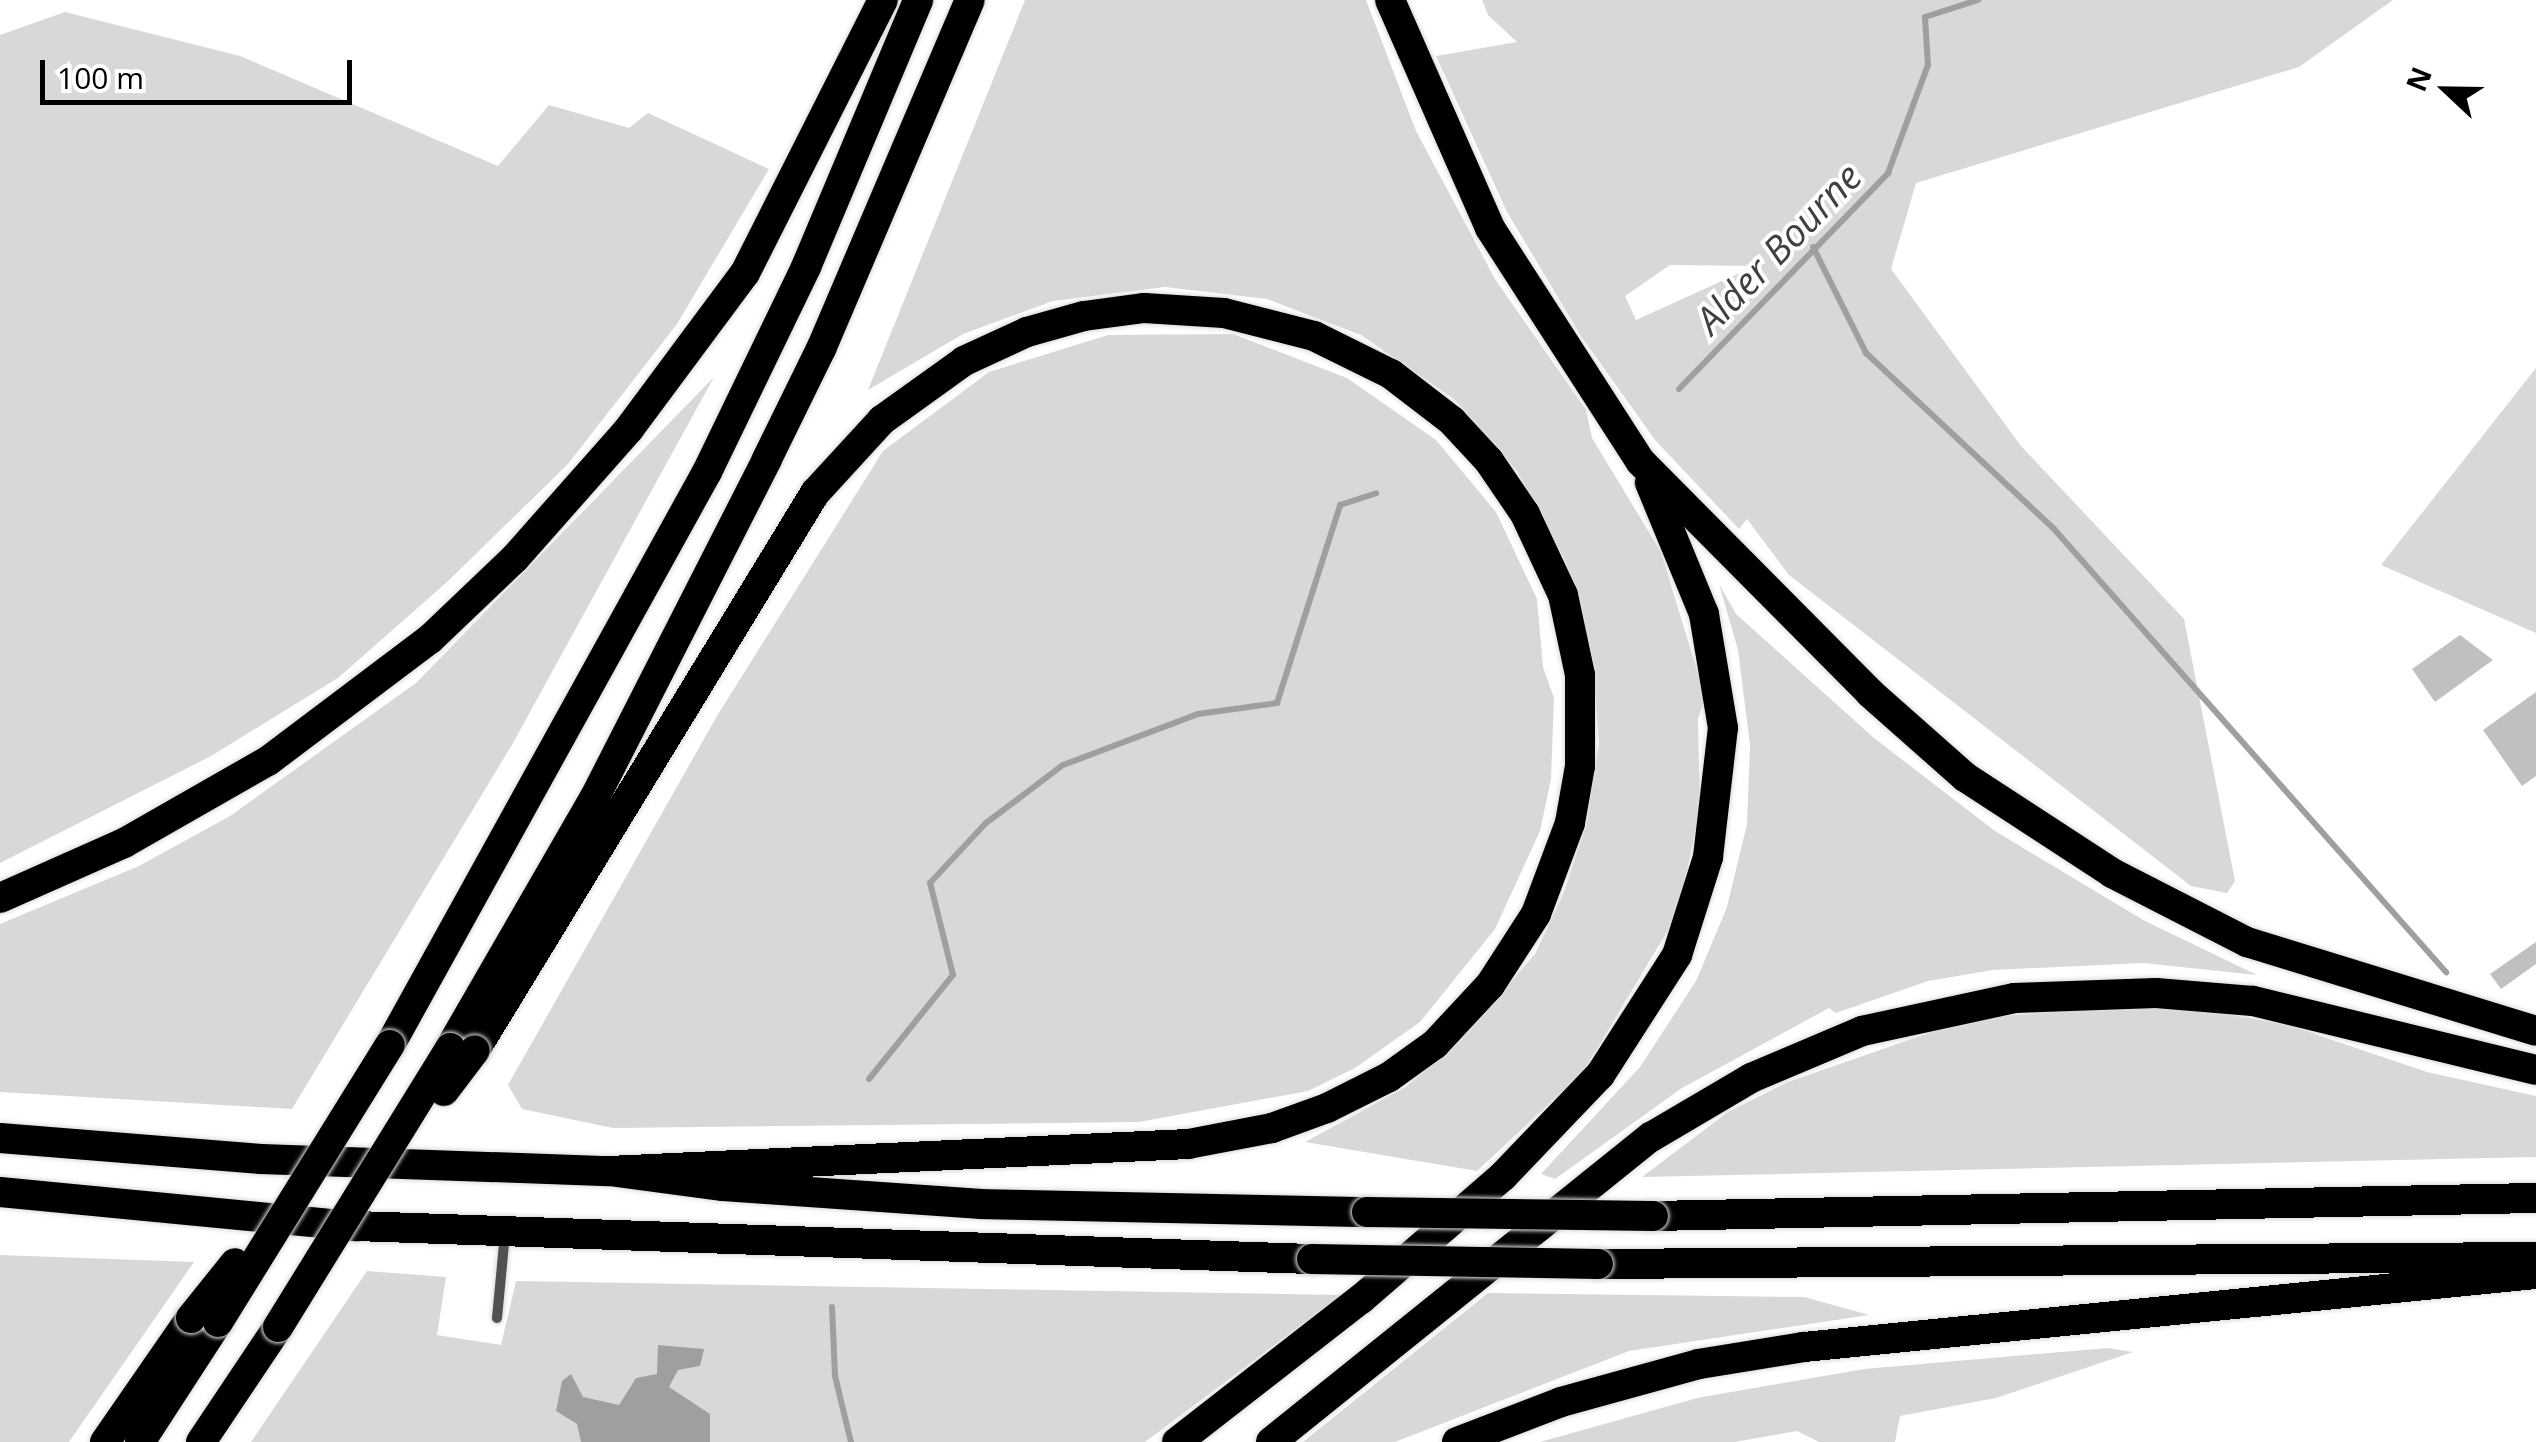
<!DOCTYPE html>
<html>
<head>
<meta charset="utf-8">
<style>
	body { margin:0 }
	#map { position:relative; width:2536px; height:1442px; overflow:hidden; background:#fff; font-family:"Open Sans",sans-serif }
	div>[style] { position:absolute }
	.green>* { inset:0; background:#d8d8d8 }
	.water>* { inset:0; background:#9f9f9f }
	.stream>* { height:6px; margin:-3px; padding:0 3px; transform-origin:3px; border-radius:3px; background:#9f9f9f }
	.building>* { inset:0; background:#c0c0c0 }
	.roads { filter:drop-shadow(0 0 2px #dbdbdb) drop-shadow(0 0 2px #dbdbdb) }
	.lane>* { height:10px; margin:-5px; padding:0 5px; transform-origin:5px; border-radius:5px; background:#515151 }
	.highway>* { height:30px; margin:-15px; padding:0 15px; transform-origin:15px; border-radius:15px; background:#000 }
	.bridges { filter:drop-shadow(0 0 2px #dbdbdb) drop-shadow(0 0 2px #dbdbdb) }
	.highway-bridge>* { height:30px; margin:-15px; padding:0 15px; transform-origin:15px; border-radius:15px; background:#000 }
	span { translate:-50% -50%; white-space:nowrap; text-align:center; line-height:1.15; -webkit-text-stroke:8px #fff; paint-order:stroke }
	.water-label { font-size:38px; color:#404040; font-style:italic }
	.north { position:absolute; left:2396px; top:40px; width:100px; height:100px; -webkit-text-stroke:8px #fff; paint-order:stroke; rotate:292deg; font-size:28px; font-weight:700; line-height:40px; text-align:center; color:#000 }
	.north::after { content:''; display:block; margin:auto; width:35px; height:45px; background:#000; clip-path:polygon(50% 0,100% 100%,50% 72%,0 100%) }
	.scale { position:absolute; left:40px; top:60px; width:312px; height:45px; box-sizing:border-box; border:5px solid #000; border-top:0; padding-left:12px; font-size:30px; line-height:35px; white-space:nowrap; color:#000; -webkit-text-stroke:8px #fff; paint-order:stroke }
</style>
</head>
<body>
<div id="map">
	<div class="green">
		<i style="clip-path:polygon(1025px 0,1366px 0,1416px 131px,1495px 279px,1586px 410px,1592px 438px,1661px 552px,1705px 697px,1698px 719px,1700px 810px,1677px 915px,1583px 1072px,1477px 1171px,1305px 1142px,1406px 1087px,1464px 1036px,1535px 954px,1564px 892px,1586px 825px,1599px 744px,1593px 660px,1566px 562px,1517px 471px,1454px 399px,1361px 335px,1267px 299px,1165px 287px,1053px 301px,963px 334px,868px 390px)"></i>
		<i style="clip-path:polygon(evenodd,1482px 0,2393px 0,2299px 67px,1916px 183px,1891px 269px,2021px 446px,2184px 619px,2235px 881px,2227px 893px,2191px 886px,1789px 575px,1747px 519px,1739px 529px,1655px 440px,1581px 336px,1507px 212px,1436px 56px,1517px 42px,1488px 15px,1482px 0,1670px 265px,1754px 266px,1755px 266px,1636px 320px,1625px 296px,1670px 265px)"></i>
		<i style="clip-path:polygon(65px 12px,240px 56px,498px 166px,549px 105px,629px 128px,648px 113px,769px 169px,677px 324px,568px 464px,447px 582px,338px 678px,211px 756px,0 863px,0 35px)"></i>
		<i style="clip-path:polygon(1233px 334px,1347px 378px,1436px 440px,1496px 512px,1537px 599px,1543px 667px,1554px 698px,1551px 779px,1540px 831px,1495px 929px,1420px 1022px,1355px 1068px,1308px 1091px,1139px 1122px,613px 1128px,522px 1109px,508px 1085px,717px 716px,883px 451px,989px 372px,1108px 335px)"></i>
		<i style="clip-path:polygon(2536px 368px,2536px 633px,2381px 565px)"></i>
		<i style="clip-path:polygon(714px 377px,513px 743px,292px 1109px,0 1092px,0 924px,139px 866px,230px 816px,416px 683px)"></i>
		<i style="clip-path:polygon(1719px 584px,1736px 614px,1874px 738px,1995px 831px,2145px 921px,2257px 975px,2143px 963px,1993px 970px,1928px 981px,1836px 1013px,1829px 1008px,1682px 1088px,1555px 1179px,1541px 1174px,1640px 1067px,1696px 981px,1727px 907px,1747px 824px,1750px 745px,1738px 650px)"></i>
		<i style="clip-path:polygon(2125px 1006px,2203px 1010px,2288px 1025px,2427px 1072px,2536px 1096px,2536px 1157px,1642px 1177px,1728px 1112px,1788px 1082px,1969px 1019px)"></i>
		<i style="clip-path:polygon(0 1255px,194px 1262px,69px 1442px,0 1442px)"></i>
		<i style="clip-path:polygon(367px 1271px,446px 1277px,437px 1335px,501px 1345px,516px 1281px,1341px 1295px,1145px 1442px,251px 1442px)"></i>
		<i style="clip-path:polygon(1488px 1293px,1804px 1297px,1869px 1315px,1629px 1351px,1395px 1442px,1303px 1442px)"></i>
		<i style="clip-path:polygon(2108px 1348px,2133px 1352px,1996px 1398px,1900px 1416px,1895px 1442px,1819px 1442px,1797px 1431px,1735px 1442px,1540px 1442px,1697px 1398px,1864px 1369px)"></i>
	</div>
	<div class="water">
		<i style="clip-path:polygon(658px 1345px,704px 1349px,700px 1366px,678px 1370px,669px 1387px,710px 1414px,710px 1442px,581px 1442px,577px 1424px,556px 1411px,562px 1381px,571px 1374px,583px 1397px,619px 1405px,636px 1378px,657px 1374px)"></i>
	</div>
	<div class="stream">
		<i style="left:1813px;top:247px;width:119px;rotate:63.4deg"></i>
		<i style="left:1866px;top:353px;width:258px;rotate:43.1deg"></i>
		<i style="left:2054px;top:529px;width:592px;rotate:48.5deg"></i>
		<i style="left:1679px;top:389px;width:301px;rotate:-45.9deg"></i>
		<i style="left:1888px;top:173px;width:115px;rotate:-69.7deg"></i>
		<i style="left:1928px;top:65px;width:48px;rotate:-93.6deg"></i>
		<i style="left:1925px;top:17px;width:56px;rotate:-17.8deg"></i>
		<i style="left:869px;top:1079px;width:134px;rotate:-51.1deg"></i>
		<i style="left:953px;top:975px;width:95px;rotate:-104deg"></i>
		<i style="left:930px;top:883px;width:82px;rotate:-47deg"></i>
		<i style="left:986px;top:823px;width:96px;rotate:-37deg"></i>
		<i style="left:1063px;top:765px;width:144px;rotate:-20.7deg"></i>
		<i style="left:1198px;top:714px;width:80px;rotate:-7.9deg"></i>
		<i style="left:1277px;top:703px;width:208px;rotate:-72.3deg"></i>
		<i style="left:1340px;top:505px;width:38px;rotate:-18deg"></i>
		<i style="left:832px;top:1307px;width:69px;rotate:87.5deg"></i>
		<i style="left:835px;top:1376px;width:68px;rotate:76.4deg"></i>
	</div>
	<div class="building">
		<i style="clip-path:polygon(2460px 635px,2493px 660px,2435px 702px,2412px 669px)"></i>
		<i style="clip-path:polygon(2536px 692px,2536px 776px,2522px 786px,2483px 730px)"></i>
		<i style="clip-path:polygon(2536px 942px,2536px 964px,2501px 989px,2490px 974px)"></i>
	</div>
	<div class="roads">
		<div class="lane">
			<i style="left:497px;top:1318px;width:85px;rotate:-84.6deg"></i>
		</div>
		<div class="highway">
			<i style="left:1390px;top:0;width:249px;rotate:66.3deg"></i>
			<i style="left:1490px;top:228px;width:278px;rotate:57.2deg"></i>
			<i style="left:1641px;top:462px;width:325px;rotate:45.2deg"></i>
			<i style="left:1870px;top:693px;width:127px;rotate:41.5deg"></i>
			<i style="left:1965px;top:777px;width:176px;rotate:33.1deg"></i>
			<i style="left:2112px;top:873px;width:152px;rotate:27.1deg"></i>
			<i style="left:2247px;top:942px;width:302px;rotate:17.1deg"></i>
			<i style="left:0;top:898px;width:136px;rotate:-23.9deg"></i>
			<i style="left:124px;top:843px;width:166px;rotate:-29.7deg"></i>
			<i style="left:268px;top:761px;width:203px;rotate:-37deg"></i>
			<i style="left:430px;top:639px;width:117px;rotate:-43.6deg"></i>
			<i style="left:515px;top:558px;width:172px;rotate:-48.5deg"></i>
			<i style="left:629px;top:429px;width:194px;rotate:-53.4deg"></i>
			<i style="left:745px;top:273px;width:306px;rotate:-63.2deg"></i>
			<i style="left:390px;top:1045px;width:655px;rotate:-61.05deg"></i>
			<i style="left:707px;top:472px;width:228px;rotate:-64.2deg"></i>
			<i style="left:806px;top:267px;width:290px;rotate:-67.2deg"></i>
			<i style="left:450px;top:1048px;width:290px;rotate:-60deg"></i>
			<i style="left:595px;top:797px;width:379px;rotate:-63deg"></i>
			<i style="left:767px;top:459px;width:123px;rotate:-63.9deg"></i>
			<i style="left:821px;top:349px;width:379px;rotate:-66.9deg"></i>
			<i style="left:475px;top:1050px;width:653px;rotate:-58.6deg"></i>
			<i style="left:815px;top:493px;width:99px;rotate:-47.5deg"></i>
			<i style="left:882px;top:420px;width:101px;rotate:-35.7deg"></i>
			<i style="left:964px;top:361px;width:69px;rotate:-24.7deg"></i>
			<i style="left:1027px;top:332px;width:59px;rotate:-15.7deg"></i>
			<i style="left:1084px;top:316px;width:61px;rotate:-7.6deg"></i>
			<i style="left:1144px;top:308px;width:80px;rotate:3.6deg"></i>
			<i style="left:1224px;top:313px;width:93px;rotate:14.3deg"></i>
			<i style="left:1314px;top:336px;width:86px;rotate:26.3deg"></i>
			<i style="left:1391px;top:374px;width:77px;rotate:37.6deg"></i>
			<i style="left:1452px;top:421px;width:54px;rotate:47.2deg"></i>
			<i style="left:1489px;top:461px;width:64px;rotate:55.8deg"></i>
			<i style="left:1525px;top:514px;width:89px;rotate:64.9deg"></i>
			<i style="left:1563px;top:595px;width:82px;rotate:78deg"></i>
			<i style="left:1580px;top:675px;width:91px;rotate:90deg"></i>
			<i style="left:1580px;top:766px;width:58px;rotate:100deg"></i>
			<i style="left:1570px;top:823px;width:97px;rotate:110.5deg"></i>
			<i style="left:1536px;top:914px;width:85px;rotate:122.9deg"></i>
			<i style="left:1490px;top:985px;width:81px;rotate:133deg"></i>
			<i style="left:1435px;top:1044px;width:57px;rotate:144.3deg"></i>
			<i style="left:1389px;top:1077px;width:69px;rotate:153.4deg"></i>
			<i style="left:1327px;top:1108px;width:59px;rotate:160deg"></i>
			<i style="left:1272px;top:1128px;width:86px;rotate:169.2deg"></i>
			<i style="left:1188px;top:1144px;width:580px;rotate:177.33deg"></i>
			<i style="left:0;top:1138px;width:262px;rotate:4.6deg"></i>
			<i style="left:261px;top:1159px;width:348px;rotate:2deg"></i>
			<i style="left:609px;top:1171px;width:115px;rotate:7.5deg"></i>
			<i style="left:723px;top:1186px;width:259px;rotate:4deg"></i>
			<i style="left:981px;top:1204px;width:386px;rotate:1.2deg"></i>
			<i style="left:0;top:1192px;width:358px;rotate:5.5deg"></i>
			<i style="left:356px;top:1226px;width:957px;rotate:1.98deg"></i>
			<i style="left:1653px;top:1216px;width:883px;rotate:-1.17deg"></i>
			<i style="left:1598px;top:1264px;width:938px;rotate:-0.43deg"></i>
			<i style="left:105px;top:1442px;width:151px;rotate:-55.3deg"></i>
			<i style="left:140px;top:1442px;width:143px;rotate:-57deg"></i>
			<i style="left:201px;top:1442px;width:138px;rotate:-56.2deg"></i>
			<i style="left:1177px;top:1442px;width:233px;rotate:-37.9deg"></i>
			<i style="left:1361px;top:1299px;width:188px;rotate:-40.9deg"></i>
			<i style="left:1503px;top:1176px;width:140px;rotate:-46.2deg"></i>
			<i style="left:1600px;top:1075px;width:143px;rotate:-57.3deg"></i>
			<i style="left:1677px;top:955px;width:103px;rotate:-72.4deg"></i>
			<i style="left:1708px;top:857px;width:130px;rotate:-83.4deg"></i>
			<i style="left:1723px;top:728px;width:116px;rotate:-99.5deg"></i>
			<i style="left:1704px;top:614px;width:142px;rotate:-112.4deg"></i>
			<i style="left:1271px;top:1442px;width:487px;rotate:-38.8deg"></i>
			<i style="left:1651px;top:1137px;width:116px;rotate:-30.5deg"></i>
			<i style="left:1751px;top:1078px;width:121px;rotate:-22.9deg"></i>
			<i style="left:1862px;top:1031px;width:156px;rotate:-12.2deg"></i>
			<i style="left:2014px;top:998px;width:142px;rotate:-2deg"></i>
			<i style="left:2156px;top:993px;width:97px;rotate:4.7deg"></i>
			<i style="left:2253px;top:1001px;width:291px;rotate:13.7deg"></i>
			<i style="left:1457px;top:1442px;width:111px;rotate:-21deg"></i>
			<i style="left:1561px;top:1402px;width:143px;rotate:-15.4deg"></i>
			<i style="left:1699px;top:1364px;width:106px;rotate:-9.2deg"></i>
			<i style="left:1804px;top:1347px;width:736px;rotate:-5.7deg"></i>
		</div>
	</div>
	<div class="bridges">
		<div class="highway-bridge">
			<i style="left:444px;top:1091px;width:51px;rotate:-52.9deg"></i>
			<i style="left:1367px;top:1212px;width:286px;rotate:0.8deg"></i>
			<i style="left:1312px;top:1259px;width:286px;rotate:1deg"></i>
			<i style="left:191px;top:1318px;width:70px;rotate:-51.3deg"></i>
			<i style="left:218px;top:1322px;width:326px;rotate:-58.2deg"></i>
			<i style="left:278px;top:1327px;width:328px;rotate:-58.3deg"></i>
		</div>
	</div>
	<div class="water-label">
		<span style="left:1778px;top:248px;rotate:-46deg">Alder Bourne</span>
	</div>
	<div class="north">N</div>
	<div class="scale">100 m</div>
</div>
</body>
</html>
